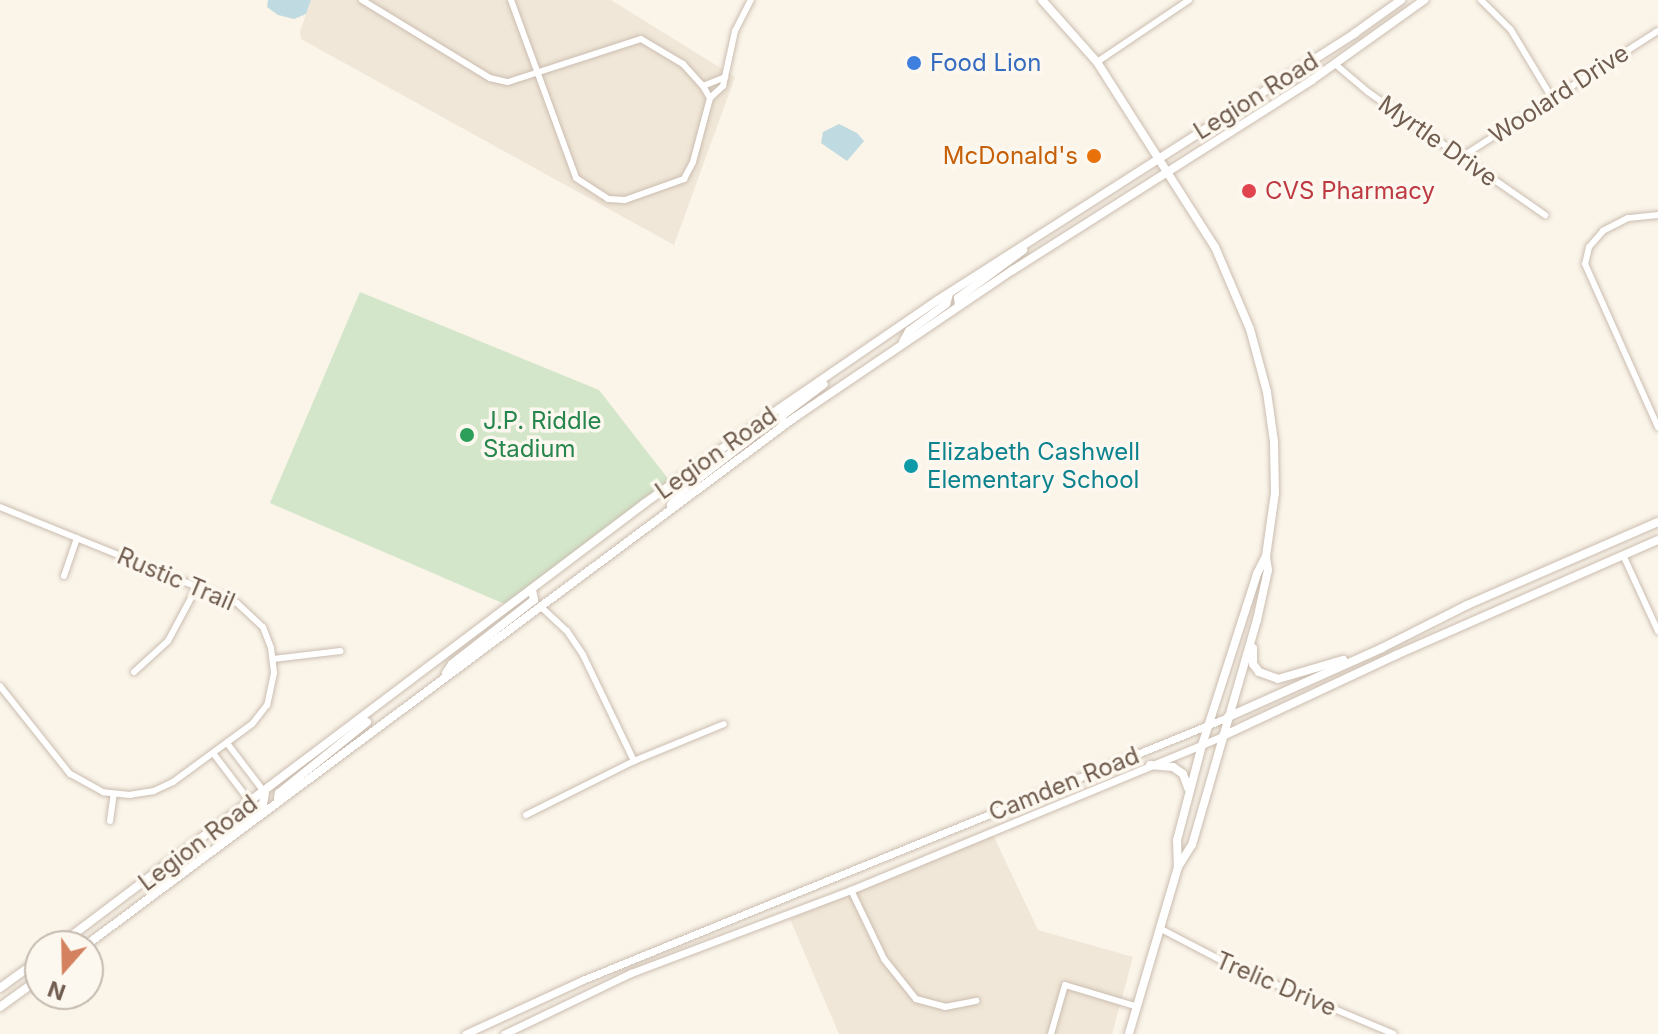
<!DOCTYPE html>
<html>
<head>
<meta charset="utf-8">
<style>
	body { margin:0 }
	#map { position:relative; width:1658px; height:1034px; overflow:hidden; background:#faf4e9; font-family:Inter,sans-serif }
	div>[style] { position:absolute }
	.residential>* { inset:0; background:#f0e7d8 }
	.green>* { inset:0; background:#d3e6c9 }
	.water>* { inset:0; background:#c0dae1 }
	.roads { filter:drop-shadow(0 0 2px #cbbdb0) drop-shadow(0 0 2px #cbbdb0) }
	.minor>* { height:6px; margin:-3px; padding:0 3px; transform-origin:3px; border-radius:3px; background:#fff }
	.tertiary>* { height:7px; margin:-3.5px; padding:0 3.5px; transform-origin:3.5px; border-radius:3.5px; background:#fff }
	.secondary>* { height:8px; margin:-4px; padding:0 4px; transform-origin:4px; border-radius:4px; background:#fff }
	.dots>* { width:22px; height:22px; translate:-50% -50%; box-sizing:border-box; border:4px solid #fdf8ef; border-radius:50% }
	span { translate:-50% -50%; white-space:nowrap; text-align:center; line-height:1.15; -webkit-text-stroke:7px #fdf8ef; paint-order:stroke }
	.shop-label { font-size:24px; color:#366cbe }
	.left { translate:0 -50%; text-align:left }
	.street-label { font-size:24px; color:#715e50 }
	.food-label { font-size:24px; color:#c56008 }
	.right { translate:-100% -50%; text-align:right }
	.health-label { font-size:24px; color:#be3a42 }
	.leisure-label { font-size:24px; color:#27864d }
	.culture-label { font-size:24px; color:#0d838f }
	.north { position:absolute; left:24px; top:930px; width:80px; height:80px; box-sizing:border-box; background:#fdf8ef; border:2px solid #c5baaf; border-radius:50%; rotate:200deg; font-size:22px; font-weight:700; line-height:32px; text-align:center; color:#715e50 }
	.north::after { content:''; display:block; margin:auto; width:28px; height:36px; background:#d3815e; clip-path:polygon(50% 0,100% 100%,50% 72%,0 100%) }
</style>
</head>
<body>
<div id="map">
	<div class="residential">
		<i style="clip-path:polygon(311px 0,611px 0,735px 77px,674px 245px,301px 39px,300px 32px)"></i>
		<i style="clip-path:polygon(993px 835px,1038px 930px,1133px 957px,1112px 1034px,839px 1034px,790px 919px)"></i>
	</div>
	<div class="green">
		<i style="clip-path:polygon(360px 292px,599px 390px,669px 480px,507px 605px,270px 503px)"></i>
	</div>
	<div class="water">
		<i style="clip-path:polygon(268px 0,311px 0,306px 14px,294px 19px,278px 15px,267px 7px)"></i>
		<i style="clip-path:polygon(839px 124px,857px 133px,864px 141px,847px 161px,821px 143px,823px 132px)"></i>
	</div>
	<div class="roads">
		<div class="minor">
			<i style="left:362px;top:0;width:150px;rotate:31.4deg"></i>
			<i style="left:490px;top:78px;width:18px;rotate:13deg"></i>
			<i style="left:508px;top:82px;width:140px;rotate:-17.9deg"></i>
			<i style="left:641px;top:39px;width:49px;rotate:30.8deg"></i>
			<i style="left:683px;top:64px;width:30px;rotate:48deg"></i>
			<i style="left:703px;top:86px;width:14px;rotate:60deg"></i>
			<i style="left:511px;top:0;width:189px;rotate:69.9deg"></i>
			<i style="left:576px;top:178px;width:38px;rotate:33deg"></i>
			<i style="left:608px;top:199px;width:17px;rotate:3deg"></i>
			<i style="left:625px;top:200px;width:63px;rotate:-19.6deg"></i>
			<i style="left:684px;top:179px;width:19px;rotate:-62deg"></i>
			<i style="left:693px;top:162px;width:66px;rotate:-75.1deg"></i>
			<i style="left:1481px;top:0;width:42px;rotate:45deg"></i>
			<i style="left:1511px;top:30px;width:79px;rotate:58.9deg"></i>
			<i style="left:1097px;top:62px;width:111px;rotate:-34deg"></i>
			<i style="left:1335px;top:64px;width:43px;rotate:40.3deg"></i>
			<i style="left:1368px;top:92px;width:216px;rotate:34.8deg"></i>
			<i style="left:703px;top:86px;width:24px;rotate:-22deg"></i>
			<i style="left:710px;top:98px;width:18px;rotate:-43deg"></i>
			<i style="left:723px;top:86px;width:56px;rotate:-77.7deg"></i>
			<i style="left:735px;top:31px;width:35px;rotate:-63deg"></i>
			<i style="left:1460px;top:158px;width:235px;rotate:-32.7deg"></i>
			<i style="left:1658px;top:215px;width:30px;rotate:174deg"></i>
			<i style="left:1628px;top:218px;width:28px;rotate:153deg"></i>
			<i style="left:1603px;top:231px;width:21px;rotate:131deg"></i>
			<i style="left:1589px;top:247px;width:17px;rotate:103deg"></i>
			<i style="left:1585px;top:264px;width:179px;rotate:65.9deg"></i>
			<i style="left:0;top:507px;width:256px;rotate:22.1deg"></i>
			<i style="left:237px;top:603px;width:35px;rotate:43deg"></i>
			<i style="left:263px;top:627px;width:22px;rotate:69deg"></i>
			<i style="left:271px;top:648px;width:25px;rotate:83deg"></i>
			<i style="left:274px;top:673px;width:33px;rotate:102deg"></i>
			<i style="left:267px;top:705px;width:24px;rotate:128deg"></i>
			<i style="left:252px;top:724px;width:98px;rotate:143.7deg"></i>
			<i style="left:173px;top:782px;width:21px;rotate:155deg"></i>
			<i style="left:154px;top:791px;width:24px;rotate:171deg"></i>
			<i style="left:130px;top:795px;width:27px;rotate:-174deg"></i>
			<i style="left:103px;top:792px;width:38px;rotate:-151deg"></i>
			<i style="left:70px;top:774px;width:112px;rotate:-128.5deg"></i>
			<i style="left:1623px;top:555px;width:84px;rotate:65.3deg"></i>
			<i style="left:64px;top:576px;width:40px;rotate:-71.1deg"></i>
			<i style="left:540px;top:606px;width:37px;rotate:43deg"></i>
			<i style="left:567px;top:631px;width:29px;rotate:56deg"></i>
			<i style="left:583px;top:655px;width:118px;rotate:64.3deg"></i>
			<i style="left:273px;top:659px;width:68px;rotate:-6.7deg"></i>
			<i style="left:134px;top:672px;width:46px;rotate:-42.4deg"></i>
			<i style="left:168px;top:641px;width:61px;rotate:-61.8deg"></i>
			<i style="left:227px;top:743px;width:63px;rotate:52.8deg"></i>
			<i style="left:213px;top:753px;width:63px;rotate:52.8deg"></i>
			<i style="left:526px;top:815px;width:121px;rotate:-26.6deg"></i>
			<i style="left:634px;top:761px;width:97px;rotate:-22.3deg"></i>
			<i style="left:110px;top:821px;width:27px;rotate:-82deg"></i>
			<i style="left:851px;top:890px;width:76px;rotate:64.4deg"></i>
			<i style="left:884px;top:959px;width:51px;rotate:51.3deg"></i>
			<i style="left:916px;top:999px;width:30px;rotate:15deg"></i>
			<i style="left:945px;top:1007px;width:32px;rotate:-11deg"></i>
			<i style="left:1161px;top:929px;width:82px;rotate:27.5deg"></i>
			<i style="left:1234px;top:967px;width:173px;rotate:22.7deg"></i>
			<i style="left:1051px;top:1034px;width:51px;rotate:-74.1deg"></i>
			<i style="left:1065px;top:985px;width:76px;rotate:16.8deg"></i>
		</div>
		<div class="tertiary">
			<i style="left:465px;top:1034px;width:127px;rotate:-24.7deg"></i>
			<i style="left:580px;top:981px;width:700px;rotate:-22.17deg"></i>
			<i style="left:504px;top:1034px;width:141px;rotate:-25.7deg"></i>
			<i style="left:631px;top:973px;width:235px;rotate:-20.7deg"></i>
			<i style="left:851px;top:890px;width:403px;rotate:-22.5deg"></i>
		</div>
		<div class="secondary">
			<i style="left:1042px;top:0;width:83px;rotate:48.4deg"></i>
			<i style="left:1097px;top:62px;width:219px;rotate:57.5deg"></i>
			<i style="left:1215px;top:247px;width:89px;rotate:66.9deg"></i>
			<i style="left:1250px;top:329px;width:65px;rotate:74.9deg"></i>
			<i style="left:1267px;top:392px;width:50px;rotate:82deg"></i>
			<i style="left:1274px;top:442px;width:51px;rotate:88.9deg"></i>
			<i style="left:1275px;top:493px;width:64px;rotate:98.1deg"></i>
			<i style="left:1266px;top:556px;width:20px;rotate:117deg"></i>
			<i style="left:1257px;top:574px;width:180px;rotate:107.8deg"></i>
			<i style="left:1202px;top:745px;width:98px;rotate:104.7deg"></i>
			<i style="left:1177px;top:840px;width:27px;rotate:88deg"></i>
			<i style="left:1178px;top:867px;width:174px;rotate:106.4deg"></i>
			<i style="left:959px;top:306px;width:8px;rotate:-97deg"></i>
			<i style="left:958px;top:298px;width:81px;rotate:-36.4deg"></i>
			<i style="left:903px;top:342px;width:13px;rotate:-61deg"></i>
			<i style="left:909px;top:331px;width:46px;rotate:-36.1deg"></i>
			<i style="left:946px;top:304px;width:10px;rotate:-73deg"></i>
			<i style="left:784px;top:424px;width:6px;rotate:-121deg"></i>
			<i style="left:781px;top:419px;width:4px;rotate:-63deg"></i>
			<i style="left:783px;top:415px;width:51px;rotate:-37.1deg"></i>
			<i style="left:671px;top:505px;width:16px;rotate:-52deg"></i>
			<i style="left:681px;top:492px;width:113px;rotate:-37.8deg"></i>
			<i style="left:770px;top:423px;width:7px;rotate:-117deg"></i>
			<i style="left:1253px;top:648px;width:16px;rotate:90deg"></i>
			<i style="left:1253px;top:664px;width:10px;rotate:53deg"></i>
			<i style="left:1259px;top:672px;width:20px;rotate:20deg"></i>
			<i style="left:1278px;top:679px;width:68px;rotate:-16.3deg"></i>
			<i style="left:446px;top:673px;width:11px;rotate:-56deg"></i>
			<i style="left:452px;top:664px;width:104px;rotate:-38deg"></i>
			<i style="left:534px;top:600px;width:10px;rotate:-101deg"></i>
			<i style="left:1228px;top:717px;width:169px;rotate:-24.1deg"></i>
			<i style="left:1382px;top:648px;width:95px;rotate:-26.8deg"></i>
			<i style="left:1467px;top:605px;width:208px;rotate:-23.5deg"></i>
			<i style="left:1223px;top:736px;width:191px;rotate:-25.1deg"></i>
			<i style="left:1396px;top:655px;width:286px;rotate:-23.7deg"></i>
			<i style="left:1150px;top:765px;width:23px;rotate:5deg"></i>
			<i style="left:1173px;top:767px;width:12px;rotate:35deg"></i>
			<i style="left:1183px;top:774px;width:15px;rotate:70deg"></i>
			<i style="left:278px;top:798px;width:5px;rotate:-79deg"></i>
			<i style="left:279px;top:793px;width:113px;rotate:-38.9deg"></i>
			<i style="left:218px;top:839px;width:57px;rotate:-37.9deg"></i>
			<i style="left:263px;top:804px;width:11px;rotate:-80deg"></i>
			<i style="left:1178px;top:867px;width:26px;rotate:-58deg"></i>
			<i style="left:1192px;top:845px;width:234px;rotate:-73.9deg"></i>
			<i style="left:1257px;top:620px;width:51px;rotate:-77.6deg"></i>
			<i style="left:1268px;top:570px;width:13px;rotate:-99deg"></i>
			<i style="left:58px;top:946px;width:735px;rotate:-37.04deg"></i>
			<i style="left:645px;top:503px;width:149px;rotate:-35.2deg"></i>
			<i style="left:767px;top:417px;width:207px;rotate:-34.4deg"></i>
			<i style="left:938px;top:300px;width:495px;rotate:-32.6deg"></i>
			<i style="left:1355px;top:33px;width:57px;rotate:-35.7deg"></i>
			<i style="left:85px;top:946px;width:884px;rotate:-36.68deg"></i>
			<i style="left:794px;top:418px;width:264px;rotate:-34.1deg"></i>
			<i style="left:1013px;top:270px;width:354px;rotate:-32.4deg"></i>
			<i style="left:1312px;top:80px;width:138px;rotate:-35.5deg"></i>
			<i style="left:0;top:988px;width:49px;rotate:-35.9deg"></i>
			<i style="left:0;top:1007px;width:49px;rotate:-35.9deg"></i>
		</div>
	</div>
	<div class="dots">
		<i style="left:914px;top:63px;background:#3f7fe0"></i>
		<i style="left:1094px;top:156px;background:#e8710a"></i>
		<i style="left:1249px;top:191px;background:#e0444e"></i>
		<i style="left:467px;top:435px;background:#2e9e5b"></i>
		<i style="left:911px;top:466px;background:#0f9aa8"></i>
	</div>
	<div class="shop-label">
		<span class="left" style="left:930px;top:63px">Food Lion</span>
	</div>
	<div class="street-label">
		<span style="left:1559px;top:94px;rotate:-33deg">Woolard Drive</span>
		<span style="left:1256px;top:96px;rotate:-32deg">Legion Road</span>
		<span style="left:1438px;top:141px;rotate:35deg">Myrtle Drive</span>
		<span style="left:716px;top:453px;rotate:-35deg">Legion Road</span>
		<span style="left:176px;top:579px;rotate:23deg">Rustic Trail</span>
		<span style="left:1064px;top:784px;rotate:-22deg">Camden Road</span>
		<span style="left:198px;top:843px;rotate:-37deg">Legion Road</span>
		<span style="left:1276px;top:984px;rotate:23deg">Trelic Drive</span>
	</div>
	<div class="food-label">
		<span class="right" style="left:1078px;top:156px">McDonald's</span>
	</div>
	<div class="health-label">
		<span class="left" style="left:1265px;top:191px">CVS Pharmacy</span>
	</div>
	<div class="leisure-label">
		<span class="left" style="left:483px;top:435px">J.P. Riddle<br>Stadium</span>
	</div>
	<div class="culture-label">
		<span class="left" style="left:927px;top:466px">Elizabeth Cashwell<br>Elementary School</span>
	</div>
	<div class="north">N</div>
</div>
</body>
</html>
